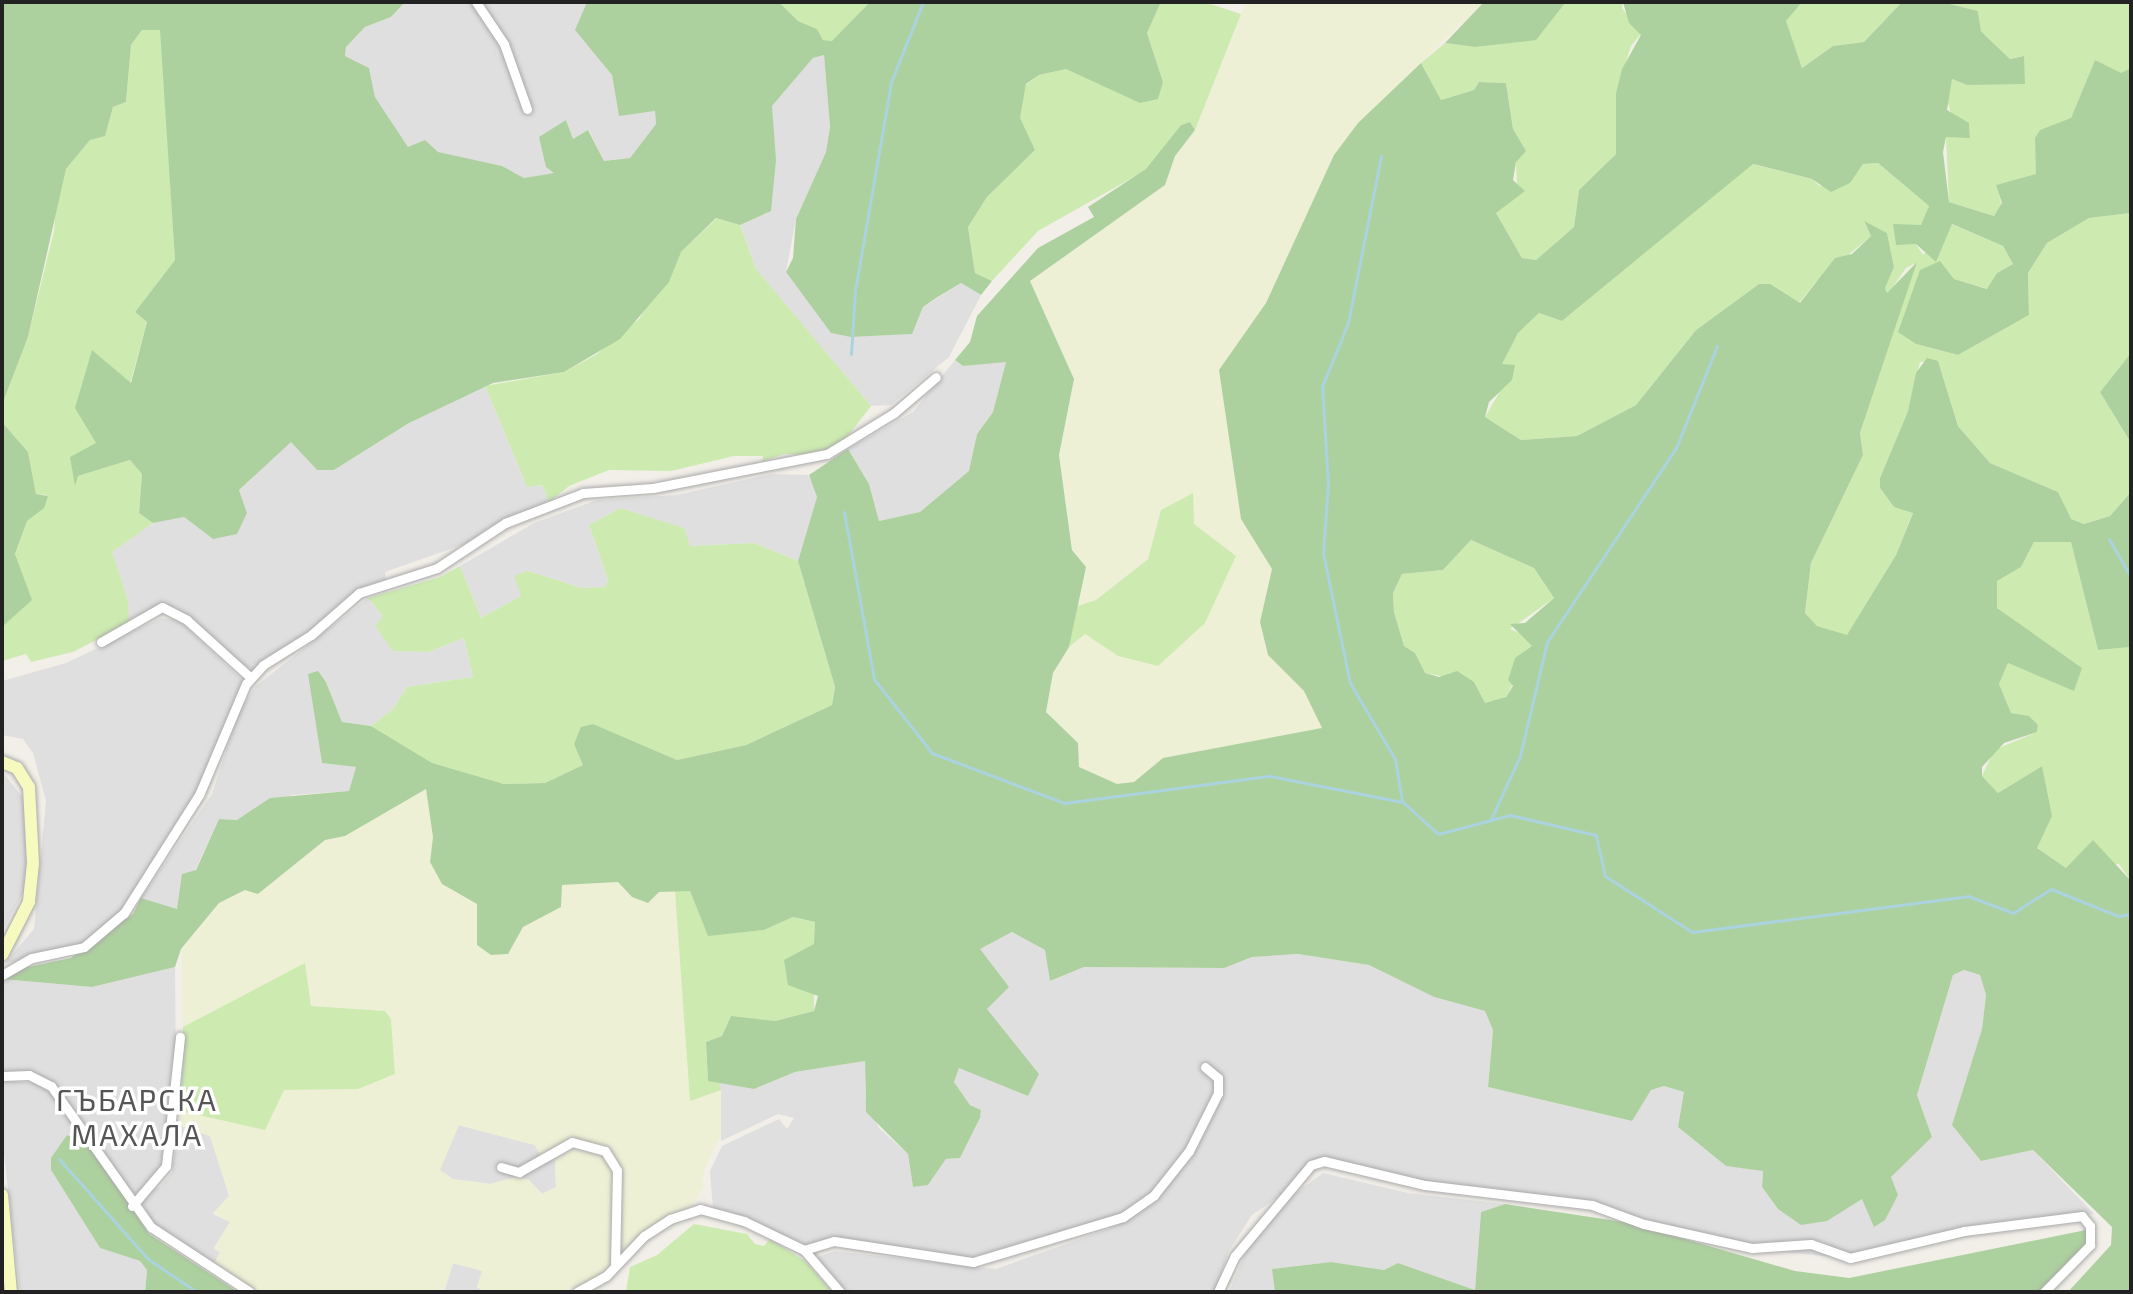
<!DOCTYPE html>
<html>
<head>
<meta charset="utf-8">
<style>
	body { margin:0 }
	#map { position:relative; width:2133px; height:1294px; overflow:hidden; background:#f2efe9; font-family:"Exo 2",sans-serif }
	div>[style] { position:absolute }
	.residential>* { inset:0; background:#e0dfdf }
	.farmland>* { inset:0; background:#eef0d5 }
	.grass>* { inset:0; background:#cdebb0 }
	.forest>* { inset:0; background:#add19e }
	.stream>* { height:3px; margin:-1.5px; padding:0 1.5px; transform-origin:1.5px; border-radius:1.5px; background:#aad3df }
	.roads { filter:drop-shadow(0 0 2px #a9a9a9) drop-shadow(0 0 2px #a9a9a9) }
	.street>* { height:9px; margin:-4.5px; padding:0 4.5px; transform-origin:4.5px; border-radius:4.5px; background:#fff }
	.secondary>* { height:12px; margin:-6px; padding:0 6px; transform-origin:6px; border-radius:6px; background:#f7fabf }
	span { translate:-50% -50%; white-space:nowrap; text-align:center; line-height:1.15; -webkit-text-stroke:7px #fff; paint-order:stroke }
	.neighbourhood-label { font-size:30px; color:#555; letter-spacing:2px }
	.frame { position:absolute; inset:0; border:4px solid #222; pointer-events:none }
</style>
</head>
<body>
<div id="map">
	<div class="residential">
		<i style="clip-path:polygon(405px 2px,587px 2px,576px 30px,612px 75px,619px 115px,655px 111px,656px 124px,630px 158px,604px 161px,589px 130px,573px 139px,566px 120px,555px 128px,555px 173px,524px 178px,502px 166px,408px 147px,375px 97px,369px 68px,345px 56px,346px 47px,365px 27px,391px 17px)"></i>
		<i style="clip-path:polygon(824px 55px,830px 127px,826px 152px,796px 219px,786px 272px,819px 314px,851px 337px,911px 334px,923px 307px,961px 283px,981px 295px,949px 357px,891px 405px,871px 406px,777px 295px,756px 269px,740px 225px,771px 211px,772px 106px,813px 58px)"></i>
		<i style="clip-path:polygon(955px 360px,963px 366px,1007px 361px,993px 412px,977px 434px,970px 471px,920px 512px,879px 521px,869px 484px,848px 449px,913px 412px)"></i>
		<i style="clip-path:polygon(485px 386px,527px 487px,542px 485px,549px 502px,476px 540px,385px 572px,386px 580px,257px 670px,241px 665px,169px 607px,128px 622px,128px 601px,111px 552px,153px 523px,184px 517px,213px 539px,247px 513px,239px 490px,291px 441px,317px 470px,334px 470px,409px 423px)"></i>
		<i style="clip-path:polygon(771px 474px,808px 475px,814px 486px,817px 497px,798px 561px,754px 543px,690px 546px,620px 508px,589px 525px,608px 580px,605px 587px,582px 588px,528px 571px,521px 596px,481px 618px,460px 566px,534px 523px,597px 500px,677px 495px)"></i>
		<i style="clip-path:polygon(368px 598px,383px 616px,379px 630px,393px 651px,428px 652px,464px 638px,473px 677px,407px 687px,394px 708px,371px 726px,342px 722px,326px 681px,309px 674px,322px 763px,356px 767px,349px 791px,292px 795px,237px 820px,219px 819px,177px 909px,141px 898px,212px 794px,238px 713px,256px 686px)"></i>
		<i style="clip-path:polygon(161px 618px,179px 620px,245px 683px,209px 777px,132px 900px,84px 944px,62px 954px,5px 963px,34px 929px,46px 801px,33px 753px,23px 739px,2px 735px,2px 681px,66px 663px)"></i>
		<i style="clip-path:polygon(2px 771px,23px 798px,28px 845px,25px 889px,2px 932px)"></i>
		<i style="clip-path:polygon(1012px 932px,1045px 950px,1051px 981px,1083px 967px,1223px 968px,1252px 957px,1298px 954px,1369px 965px,1434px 997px,1485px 1011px,1493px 1030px,1488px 1087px,1631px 1121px,1651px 1090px,1664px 1086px,1685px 1092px,1678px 1127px,1726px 1166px,1763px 1170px,1762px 1187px,1778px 1209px,1827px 1221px,1862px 1198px,1893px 1204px,1898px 1195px,1890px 1177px,1932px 1137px,1917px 1095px,1953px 975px,1964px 970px,1980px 975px,1986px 995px,1982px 1029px,1953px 1125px,1981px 1161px,2033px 1150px,2094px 1214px,1854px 1257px,1833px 1257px,1772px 1251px,1619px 1212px,1356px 1172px,1330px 1161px,1252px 1215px,1228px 1252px,1216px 1292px,844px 1292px,817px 1257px,835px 1251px,996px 1269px,1111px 1228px,1103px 1223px,985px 1260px,847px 1243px,805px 1252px,713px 1210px,710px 1171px,722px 1146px,779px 1119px,787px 1129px,794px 1118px,778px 1114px,721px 1141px,719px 1082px,754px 1089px,795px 1072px,865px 1061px,865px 1097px,879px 1128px,908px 1154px,913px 1187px,928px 1185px,946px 1159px,960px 1158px,980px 1118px,981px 1110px,970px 1105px,954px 1082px,959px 1067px,1028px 1096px,986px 1009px,980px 949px)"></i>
		<i style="clip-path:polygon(175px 967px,176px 1074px,167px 1159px,149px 1188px,129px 1195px,48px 1082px,2px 1075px,2px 979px,92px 987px)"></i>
		<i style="clip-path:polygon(2px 1081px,38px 1083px,50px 1090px,80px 1132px,81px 1136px,67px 1135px,51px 1170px,100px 1248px,140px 1261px,147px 1270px,145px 1292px,20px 1292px,2px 1137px)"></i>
		<i style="clip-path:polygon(179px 1125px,210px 1136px,230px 1196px,213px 1214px,230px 1222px,214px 1248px,220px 1252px,213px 1266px,150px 1224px,141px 1196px,161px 1186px,172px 1172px)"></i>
		<i style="clip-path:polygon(458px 1125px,535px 1145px,545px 1163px,555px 1159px,556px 1188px,542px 1194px,529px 1180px,517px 1177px,490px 1184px,453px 1179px,439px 1170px)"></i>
		<i style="clip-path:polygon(1323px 1173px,1408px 1193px,1505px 1204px,1481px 1212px,1475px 1290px,1398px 1263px,1384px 1270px,1331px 1262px,1273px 1269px,1275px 1292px,1229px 1292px,1248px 1246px,1277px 1207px)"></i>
		<i style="clip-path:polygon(453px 1263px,483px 1271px,477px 1287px,485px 1292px,444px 1292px)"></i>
	</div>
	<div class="farmland">
		<i style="clip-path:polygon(1246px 2px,1484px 2px,1358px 123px,1334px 155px,1266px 303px,1219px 370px,1241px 519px,1272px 569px,1260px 622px,1268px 655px,1304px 691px,1323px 728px,1163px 758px,1134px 782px,1116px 784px,1079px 767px,1078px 743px,1046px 712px,1053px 673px,1069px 647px,1085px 634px,1118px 656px,1158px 666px,1193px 524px,1193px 494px,1161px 510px,1148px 558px,1096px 600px,1074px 607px,1086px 567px,1073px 550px,1059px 455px,1074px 379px,1030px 281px,1165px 185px,1175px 156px,1195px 130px)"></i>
		<i style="clip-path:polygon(426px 789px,433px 837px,430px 862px,442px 884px,477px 904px,477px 945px,491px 955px,508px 954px,523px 927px,561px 907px,562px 885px,618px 882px,632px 897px,648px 903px,659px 892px,675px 891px,690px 1100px,721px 1090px,721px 1135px,704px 1170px,703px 1187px,696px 1201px,617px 1267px,620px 1169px,608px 1153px,584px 1142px,541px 1156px,535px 1145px,459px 1125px,440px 1170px,453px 1179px,490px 1184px,517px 1177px,529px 1180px,542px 1194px,556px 1187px,555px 1159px,574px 1150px,605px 1156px,618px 1178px,615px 1271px,604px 1282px,583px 1292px,485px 1292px,477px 1287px,482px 1271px,453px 1263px,444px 1292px,253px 1292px,213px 1266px,220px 1252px,214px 1249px,230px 1222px,213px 1213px,229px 1196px,210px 1136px,179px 1125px,181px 1111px,265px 1129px,283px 1090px,358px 1089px,395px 1074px,391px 1020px,385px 1011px,311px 1006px,305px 964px,183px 1027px,181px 950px,219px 903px,246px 890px,258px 894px,325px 840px,345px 836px)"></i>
	</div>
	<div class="grass">
		<i style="clip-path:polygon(779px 2px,870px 2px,833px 41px,823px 40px,817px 29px,798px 21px)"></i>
		<i style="clip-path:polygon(1161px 2px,1204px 2px,1241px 14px,1195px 130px,1190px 122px,1181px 125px,1146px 170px,1038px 231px,992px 281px,975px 273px,968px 227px,987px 197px,1035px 150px,1019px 118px,1026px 85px,1039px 75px,1066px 69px,1089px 77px,1163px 82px,1147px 33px)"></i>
		<i style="clip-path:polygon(1566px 2px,1623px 2px,1622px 8px,1641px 34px,1631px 46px,1616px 93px,1616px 154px,1579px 190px,1574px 227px,1536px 260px,1522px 258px,1496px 213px,1517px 185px,1516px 162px,1522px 147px,1513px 129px,1506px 83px,1479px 82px,1474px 90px,1441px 100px,1421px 63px,1445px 43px,1475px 47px,1536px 39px)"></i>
		<i style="clip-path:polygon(1802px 2px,1902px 2px,1864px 42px,1833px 46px,1802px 68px,1785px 21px)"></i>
		<i style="clip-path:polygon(1942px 2px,2131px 2px,2131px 68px,2121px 74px,2095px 60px,2071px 118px,2037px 151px,2036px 174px,1997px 185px,2002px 208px,1994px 216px,1949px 202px,1946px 137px,1970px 137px,1969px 123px,1952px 117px,1947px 100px,1952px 79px,1967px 85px,2010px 82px,2023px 56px,2010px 59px,1991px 41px,1981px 31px,1978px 11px)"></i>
		<i style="clip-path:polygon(142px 30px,161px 30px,175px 260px,135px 312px,147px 322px,130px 384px,93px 351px,97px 443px,78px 476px,130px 460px,142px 474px,139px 513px,153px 523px,112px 552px,128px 601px,129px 623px,73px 652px,31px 662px,26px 654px,2px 661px,2px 627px,31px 599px,15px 554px,27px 521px,47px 495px,36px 494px,28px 452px,2px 422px,2px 405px,28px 337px,54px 231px,57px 193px,66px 169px,90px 140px,105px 135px,113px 107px,126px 102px,131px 45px)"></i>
		<i style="clip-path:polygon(1878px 163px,1929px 206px,1916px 244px,1923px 255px,1951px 224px,2003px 246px,2013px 264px,1997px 273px,1988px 289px,1954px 279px,1916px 344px,1958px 355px,2029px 315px,2028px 273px,2047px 243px,2089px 218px,2131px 213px,2131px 353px,2100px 392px,2131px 443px,2131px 492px,2110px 516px,2084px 524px,2070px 519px,2058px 492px,1990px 463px,1958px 426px,1938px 361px,1920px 362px,1908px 411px,1880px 478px,1880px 488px,1894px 507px,1913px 512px,1896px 555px,1847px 636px,1817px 626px,1805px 613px,1811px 563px,1863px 455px,1860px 433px,1916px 263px,1906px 268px,1888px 294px,1884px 288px,1894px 267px,1887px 233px,1864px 222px,1871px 236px,1816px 282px,1799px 303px,1759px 284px,1696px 330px,1636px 405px,1577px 436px,1521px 440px,1485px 417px,1503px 386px,1501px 364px,1518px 333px,1539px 313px,1562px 321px,1752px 164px,1812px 179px,1820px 186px,1850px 182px,1863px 164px)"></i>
		<i style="clip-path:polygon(717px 218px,740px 225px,756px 269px,871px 406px,844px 441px,821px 455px,784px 454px,762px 462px,763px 456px,734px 456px,671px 471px,609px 470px,569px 486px,549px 502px,542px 485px,527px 487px,485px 386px,564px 372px,597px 354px,639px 319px,681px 252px)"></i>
		<i style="clip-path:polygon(1193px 493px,1194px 524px,1236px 556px,1205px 623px,1158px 666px,1118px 656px,1085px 634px,1069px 647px,1074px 607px,1096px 600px,1148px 559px,1161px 510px)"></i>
		<i style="clip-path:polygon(620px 508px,684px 528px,690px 546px,754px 543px,798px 561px,835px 687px,832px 705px,746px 745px,677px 760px,592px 724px,583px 765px,545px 783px,504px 784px,431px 763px,371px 726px,394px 708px,407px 687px,473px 677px,464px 638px,428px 652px,393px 651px,375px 626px,383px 616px,368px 598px,440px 577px,460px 566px,481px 618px,521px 596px,514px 576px,528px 571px,582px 588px,605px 587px,608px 580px,589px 525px)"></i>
		<i style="clip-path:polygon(1471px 540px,1534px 568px,1554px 598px,1510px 629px,1531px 638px,1533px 646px,1506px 697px,1485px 704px,1474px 682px,1424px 673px,1415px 653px,1404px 646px,1394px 612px,1393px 593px,1402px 574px,1443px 570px)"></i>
		<i style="clip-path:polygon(2071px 541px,2098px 650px,2131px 647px,2131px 881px,2119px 864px,2066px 868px,2037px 848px,2042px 766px,1998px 793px,1982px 776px,1994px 750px,2037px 732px,2038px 725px,2011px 714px,1999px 684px,2008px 663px,2073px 690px,2081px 668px,1997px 608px,1996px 581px,2021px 567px,2034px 542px)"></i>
		<i style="clip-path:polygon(675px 891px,690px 891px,708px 935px,764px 930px,793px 917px,815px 922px,814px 1011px,775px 1021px,731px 1017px,722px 1036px,706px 1042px,708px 1080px,719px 1082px,721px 1090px,690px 1101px)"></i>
		<i style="clip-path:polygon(305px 963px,311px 1006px,385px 1011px,391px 1019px,395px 1074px,358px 1089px,284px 1090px,265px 1130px,181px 1111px,183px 1027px)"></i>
		<i style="clip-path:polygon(694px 1224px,747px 1234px,755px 1244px,764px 1246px,770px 1239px,805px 1261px,832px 1292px,626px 1292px,630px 1267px,657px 1255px)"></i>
	</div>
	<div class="forest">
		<i style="clip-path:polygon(2px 2px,405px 2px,391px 17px,365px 27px,346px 47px,345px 56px,369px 68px,375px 97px,408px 147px,425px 140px,438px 152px,502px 166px,524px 178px,554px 173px,546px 167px,539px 137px,566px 120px,573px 139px,588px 130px,604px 161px,630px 158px,656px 124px,655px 111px,619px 116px,612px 75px,575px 30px,587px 2px,779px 2px,798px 21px,817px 29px,823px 40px,832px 41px,870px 2px,1161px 2px,1147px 33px,1163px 82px,1158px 99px,1140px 103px,1066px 69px,1039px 75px,1026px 84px,1020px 118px,1035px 150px,987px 197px,968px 227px,975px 273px,992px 281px,981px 295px,961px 283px,936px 298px,923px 307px,912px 334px,851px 337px,831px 333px,786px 272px,793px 258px,796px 219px,826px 152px,830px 127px,824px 55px,813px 58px,772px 106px,776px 160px,771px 211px,740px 225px,716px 218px,681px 252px,669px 282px,620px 339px,564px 372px,493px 383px,409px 423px,334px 470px,317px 470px,291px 442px,239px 490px,247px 513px,237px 534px,213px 539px,184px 517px,153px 523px,139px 513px,142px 474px,130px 460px,78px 476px,75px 486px,70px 457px,96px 443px,75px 408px,92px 350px,131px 383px,147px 322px,135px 312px,175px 260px,160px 30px,142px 30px,131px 45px,126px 102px,113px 107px,105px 136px,90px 140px,66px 169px,28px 337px,2px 405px)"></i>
		<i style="clip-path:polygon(1484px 2px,1566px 2px,1536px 40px,1475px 47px,1445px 43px)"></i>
		<i style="clip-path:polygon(evenodd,1623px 2px,1802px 2px,1786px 21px,1802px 68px,1833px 46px,1864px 42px,1902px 2px,1942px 2px,1978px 11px,1981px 31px,1991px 41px,2010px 59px,2024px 56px,2025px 84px,1967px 85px,1952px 79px,1947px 110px,1969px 123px,1970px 138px,1946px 137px,1943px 152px,1949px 202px,1994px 216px,2002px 203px,1996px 185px,2036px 174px,2035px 138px,2040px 130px,2071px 118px,2095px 60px,2121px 73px,2131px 68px,2131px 213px,2089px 218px,2047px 243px,2028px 273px,2029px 315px,1958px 355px,1916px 344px,1898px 332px,1920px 270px,1940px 261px,1954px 279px,1987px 289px,1997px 273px,2013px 264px,2003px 246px,1952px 224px,1936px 262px,1916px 244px,1896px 245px,1893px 224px,1921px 225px,1929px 206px,1878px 163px,1863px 164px,1850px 183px,1831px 192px,1812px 179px,1753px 164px,1562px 321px,1539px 313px,1518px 333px,1502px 364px,1515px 365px,1512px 380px,1489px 402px,1485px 417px,1521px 440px,1577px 436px,1636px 405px,1696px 330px,1759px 284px,1770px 284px,1800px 303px,1835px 258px,1852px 254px,1871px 236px,1864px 221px,1887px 233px,1894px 267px,1885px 288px,1887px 293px,1917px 262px,1860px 433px,1863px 455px,1811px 563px,1805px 613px,1817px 626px,1847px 635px,1896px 555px,1913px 513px,1894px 507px,1880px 488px,1880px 478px,1908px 411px,1916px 373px,1927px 358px,1938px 361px,1958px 426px,1990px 463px,2058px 492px,2071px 519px,2084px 524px,2110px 516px,2131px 492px,2131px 647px,2098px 650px,2071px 542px,2034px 542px,2021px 567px,1997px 581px,1997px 608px,2082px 668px,2074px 691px,2008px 663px,1999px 684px,2011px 713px,2029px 716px,2038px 725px,2037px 732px,2004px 743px,1982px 767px,1982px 776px,1998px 793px,2042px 766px,2052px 816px,2037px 848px,2066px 868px,2093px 840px,2131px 881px,2131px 1292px,2068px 1292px,2111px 1245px,2112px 1227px,2033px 1150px,1981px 1161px,1952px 1125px,1982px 1029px,1986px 995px,1980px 975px,1964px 970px,1953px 975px,1917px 1095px,1932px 1137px,1891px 1177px,1898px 1195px,1885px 1220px,1874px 1227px,1862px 1199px,1827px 1221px,1801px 1225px,1778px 1209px,1762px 1187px,1763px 1171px,1726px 1166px,1678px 1127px,1684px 1092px,1664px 1086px,1651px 1090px,1632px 1121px,1488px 1087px,1493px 1030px,1485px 1011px,1434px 997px,1369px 965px,1298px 954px,1252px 957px,1224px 968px,1084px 967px,1050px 981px,1045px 950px,1012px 932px,980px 949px,1009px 987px,987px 1009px,1039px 1074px,1028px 1096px,959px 1068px,954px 1082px,970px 1105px,981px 1110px,980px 1118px,960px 1158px,946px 1159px,928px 1185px,913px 1187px,908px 1154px,866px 1112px,865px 1061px,795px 1072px,754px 1089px,708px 1081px,706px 1042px,722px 1036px,731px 1016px,775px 1021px,814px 1011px,818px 996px,788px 985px,784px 960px,814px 944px,815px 922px,793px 917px,764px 930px,708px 936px,690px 891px,659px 892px,648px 903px,632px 897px,618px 882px,562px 885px,561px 907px,523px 927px,508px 954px,491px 955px,477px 945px,477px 904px,442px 884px,430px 862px,433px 837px,426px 789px,345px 836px,325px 840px,258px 894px,245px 890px,219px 903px,181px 949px,175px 967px,92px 987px,2px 979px,18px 969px,71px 958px,133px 914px,141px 898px,177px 909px,182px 874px,196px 870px,219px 819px,237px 820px,270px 798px,349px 791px,356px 767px,322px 763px,308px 674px,318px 671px,326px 682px,342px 722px,371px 726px,432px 763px,504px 784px,545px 783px,583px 765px,574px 744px,581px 727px,593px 724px,677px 760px,746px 745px,832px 705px,835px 687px,798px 561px,817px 497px,809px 475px,848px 449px,869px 484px,879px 521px,920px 512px,969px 471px,977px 434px,993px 412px,1006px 362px,963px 366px,955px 360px,970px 342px,977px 316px,1038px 248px,1094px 217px,1088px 207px,1146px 169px,1181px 125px,1190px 122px,1195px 130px,1175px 156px,1165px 185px,1030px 281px,1074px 379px,1059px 455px,1072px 550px,1086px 567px,1069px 647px,1053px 673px,1046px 712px,1078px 743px,1079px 767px,1117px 784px,1134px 782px,1163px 758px,1322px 728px,1304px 691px,1268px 655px,1260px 622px,1272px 569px,1241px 519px,1219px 370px,1266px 303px,1334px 155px,1358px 123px,1421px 63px,1441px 100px,1474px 90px,1479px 82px,1506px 83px,1513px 129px,1526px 151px,1516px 162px,1513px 180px,1525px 191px,1496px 213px,1522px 258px,1536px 260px,1574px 227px,1579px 190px,1616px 154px,1616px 93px,1622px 69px,1641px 35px,1629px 23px,1623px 2px,1471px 540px,1534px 568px,1554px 598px,1525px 623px,1510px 624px,1532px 646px,1515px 658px,1508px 680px,1513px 686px,1506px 697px,1485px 703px,1474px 682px,1457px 671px,1439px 677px,1425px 673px,1415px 653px,1404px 646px,1394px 612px,1393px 593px,1402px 574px,1443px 570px,1471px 540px)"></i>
		<i style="clip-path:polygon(2131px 353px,2131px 443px,2100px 392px)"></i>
		<i style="clip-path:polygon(2px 422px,28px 452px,36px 494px,48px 496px,44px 508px,27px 521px,15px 554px,32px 600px,2px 627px)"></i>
		<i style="clip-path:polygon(67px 1135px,89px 1142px,149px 1234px,238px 1292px,145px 1292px,147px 1270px,140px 1261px,100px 1248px,51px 1170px,51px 1158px)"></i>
		<i style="clip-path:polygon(1505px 1204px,1630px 1223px,1795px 1271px,1849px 1278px,2086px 1230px,2096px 1245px,2052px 1292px,1275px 1292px,1272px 1269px,1331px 1262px,1384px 1270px,1398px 1263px,1475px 1290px,1481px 1212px)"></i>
	</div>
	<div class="stream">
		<i style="left:1381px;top:156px;width:170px;rotate:101.2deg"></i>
		<i style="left:1348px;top:323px;width:68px;rotate:112.4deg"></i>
		<i style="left:1322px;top:386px;width:97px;rotate:86.5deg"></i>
		<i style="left:1328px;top:483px;width:70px;rotate:94.1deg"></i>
		<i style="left:1323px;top:553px;width:133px;rotate:78.3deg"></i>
		<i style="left:1350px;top:683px;width:88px;rotate:59.4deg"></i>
		<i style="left:1395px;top:759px;width:43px;rotate:80.5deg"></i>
		<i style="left:851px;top:354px;width:63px;rotate:-86.4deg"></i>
		<i style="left:855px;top:291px;width:212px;rotate:-80.2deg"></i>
		<i style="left:891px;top:82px;width:86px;rotate:-68.2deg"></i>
		<i style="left:844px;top:512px;width:170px;rotate:79.8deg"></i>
		<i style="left:874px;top:679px;width:94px;rotate:51.9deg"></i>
		<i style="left:932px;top:753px;width:141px;rotate:20.7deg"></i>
		<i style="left:1064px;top:803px;width:208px;rotate:-7.5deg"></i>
		<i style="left:1270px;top:776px;width:136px;rotate:11.1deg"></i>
		<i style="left:1403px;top:802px;width:47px;rotate:42.4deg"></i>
		<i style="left:1438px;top:834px;width:74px;rotate:-14.8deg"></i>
		<i style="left:1510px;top:815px;width:88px;rotate:13.1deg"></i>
		<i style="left:1596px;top:835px;width:42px;rotate:77.6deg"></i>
		<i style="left:1605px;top:876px;width:103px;rotate:32.8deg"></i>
		<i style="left:1692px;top:932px;width:278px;rotate:-7.4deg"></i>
		<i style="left:1968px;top:896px;width:48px;rotate:20.7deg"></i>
		<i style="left:2013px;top:913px;width:45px;rotate:-32.3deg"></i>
		<i style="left:2051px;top:889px;width:72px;rotate:21.9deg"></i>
		<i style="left:2118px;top:916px;width:13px;rotate:-9deg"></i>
		<i style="left:2109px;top:539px;width:44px;rotate:59.9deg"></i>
		<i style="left:1490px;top:821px;width:72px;rotate:-65.2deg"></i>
		<i style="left:1520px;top:756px;width:117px;rotate:-76.7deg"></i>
		<i style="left:1547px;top:642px;width:233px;rotate:-56.4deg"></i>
		<i style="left:1676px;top:448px;width:110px;rotate:-68.1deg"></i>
		<i style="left:59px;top:1159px;width:134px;rotate:48.3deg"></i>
		<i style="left:148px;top:1259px;width:59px;rotate:34deg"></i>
	</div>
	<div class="roads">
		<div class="street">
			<i style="left:476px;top:2px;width:50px;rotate:56.3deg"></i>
			<i style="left:504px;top:44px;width:69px;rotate:70.5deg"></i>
			<i style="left:101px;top:642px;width:70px;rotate:-29.8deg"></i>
			<i style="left:162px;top:607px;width:28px;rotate:27deg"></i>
			<i style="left:187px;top:620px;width:86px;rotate:42.2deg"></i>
			<i style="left:2px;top:975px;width:34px;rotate:-30deg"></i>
			<i style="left:32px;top:958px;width:53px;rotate:-11.9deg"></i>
			<i style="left:84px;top:947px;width:52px;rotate:-40.4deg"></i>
			<i style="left:124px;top:913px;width:140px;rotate:-57.6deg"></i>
			<i style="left:199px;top:795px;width:121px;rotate:-67.1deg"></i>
			<i style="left:246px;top:684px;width:25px;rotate:-48deg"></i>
			<i style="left:263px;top:665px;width:57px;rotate:-32deg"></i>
			<i style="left:311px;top:635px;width:64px;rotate:-41.2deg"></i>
			<i style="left:359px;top:593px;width:82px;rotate:-17.8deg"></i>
			<i style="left:437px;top:568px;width:82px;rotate:-33.5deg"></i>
			<i style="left:505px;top:523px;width:84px;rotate:-21deg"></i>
			<i style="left:583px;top:493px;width:70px;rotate:-4.1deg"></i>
			<i style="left:653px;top:488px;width:177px;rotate:-11.1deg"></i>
			<i style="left:827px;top:454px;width:79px;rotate:-31.5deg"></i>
			<i style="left:894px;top:413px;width:55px;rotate:-40.6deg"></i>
			<i style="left:2px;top:1076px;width:27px;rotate:-2deg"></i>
			<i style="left:29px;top:1075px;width:25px;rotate:27deg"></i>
			<i style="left:51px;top:1086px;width:173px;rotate:54.7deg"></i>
			<i style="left:151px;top:1227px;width:118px;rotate:33.3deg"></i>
			<i style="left:501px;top:1167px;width:19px;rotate:16deg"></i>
			<i style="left:519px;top:1172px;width:61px;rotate:-29.5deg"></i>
			<i style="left:572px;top:1142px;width:34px;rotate:15deg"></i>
			<i style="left:605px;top:1151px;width:22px;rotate:58deg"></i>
			<i style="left:617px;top:1170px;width:96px;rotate:91.2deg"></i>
			<i style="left:132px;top:1206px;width:52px;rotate:-49.6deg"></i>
			<i style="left:166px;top:1166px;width:130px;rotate:-83.8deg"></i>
			<i style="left:804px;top:1250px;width:31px;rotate:-17deg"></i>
			<i style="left:834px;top:1241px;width:141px;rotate:8.6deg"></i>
			<i style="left:973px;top:1262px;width:157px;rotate:-16.7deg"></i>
			<i style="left:1123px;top:1217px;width:38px;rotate:-35deg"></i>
			<i style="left:1154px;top:1195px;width:56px;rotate:-51.5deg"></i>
			<i style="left:1189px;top:1151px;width:65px;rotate:-63.4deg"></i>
			<i style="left:1218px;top:1093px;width:15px;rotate:-90deg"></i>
			<i style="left:1218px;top:1078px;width:17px;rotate:-140deg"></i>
			<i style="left:577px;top:1292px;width:33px;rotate:-29deg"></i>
			<i style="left:606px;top:1276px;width:55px;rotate:-46.5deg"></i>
			<i style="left:644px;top:1236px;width:31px;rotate:-33deg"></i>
			<i style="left:670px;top:1219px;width:32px;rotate:-18deg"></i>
			<i style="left:700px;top:1209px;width:46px;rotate:15.3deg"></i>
			<i style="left:744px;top:1221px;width:67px;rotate:25.8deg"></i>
			<i style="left:804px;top:1250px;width:55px;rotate:49.4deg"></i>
			<i style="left:1218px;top:1292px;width:40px;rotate:-65deg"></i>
			<i style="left:1235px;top:1256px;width:119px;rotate:-50.1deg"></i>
			<i style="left:1311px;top:1165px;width:14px;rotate:-17deg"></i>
			<i style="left:1324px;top:1161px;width:104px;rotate:13.4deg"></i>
			<i style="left:1425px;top:1185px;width:168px;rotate:6.8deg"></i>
			<i style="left:1592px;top:1205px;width:55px;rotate:20.1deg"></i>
			<i style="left:1644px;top:1224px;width:111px;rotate:12.5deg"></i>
			<i style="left:1752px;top:1248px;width:59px;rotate:-3.9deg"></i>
			<i style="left:1811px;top:1244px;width:41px;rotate:19.7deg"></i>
			<i style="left:1850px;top:1258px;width:117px;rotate:-13.3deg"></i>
			<i style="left:1964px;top:1231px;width:119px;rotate:-7.2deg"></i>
			<i style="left:2082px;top:1216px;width:13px;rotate:51deg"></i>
			<i style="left:2090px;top:1226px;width:19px;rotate:90deg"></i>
			<i style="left:2090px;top:1245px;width:66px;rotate:134.4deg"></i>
		</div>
		<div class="secondary">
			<i style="left:2px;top:762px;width:16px;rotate:22deg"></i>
			<i style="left:17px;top:768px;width:22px;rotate:58deg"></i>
			<i style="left:29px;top:787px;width:76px;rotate:87deg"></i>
			<i style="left:33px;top:863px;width:39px;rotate:96deg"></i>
			<i style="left:29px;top:902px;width:59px;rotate:117deg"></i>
			<i style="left:2px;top:1195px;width:97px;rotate:84.7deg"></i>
		</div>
	</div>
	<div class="neighbourhood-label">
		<span style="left:137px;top:1116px">ГЪБАРСКА<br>МАХАЛА</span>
	</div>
	<div class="frame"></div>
</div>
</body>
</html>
